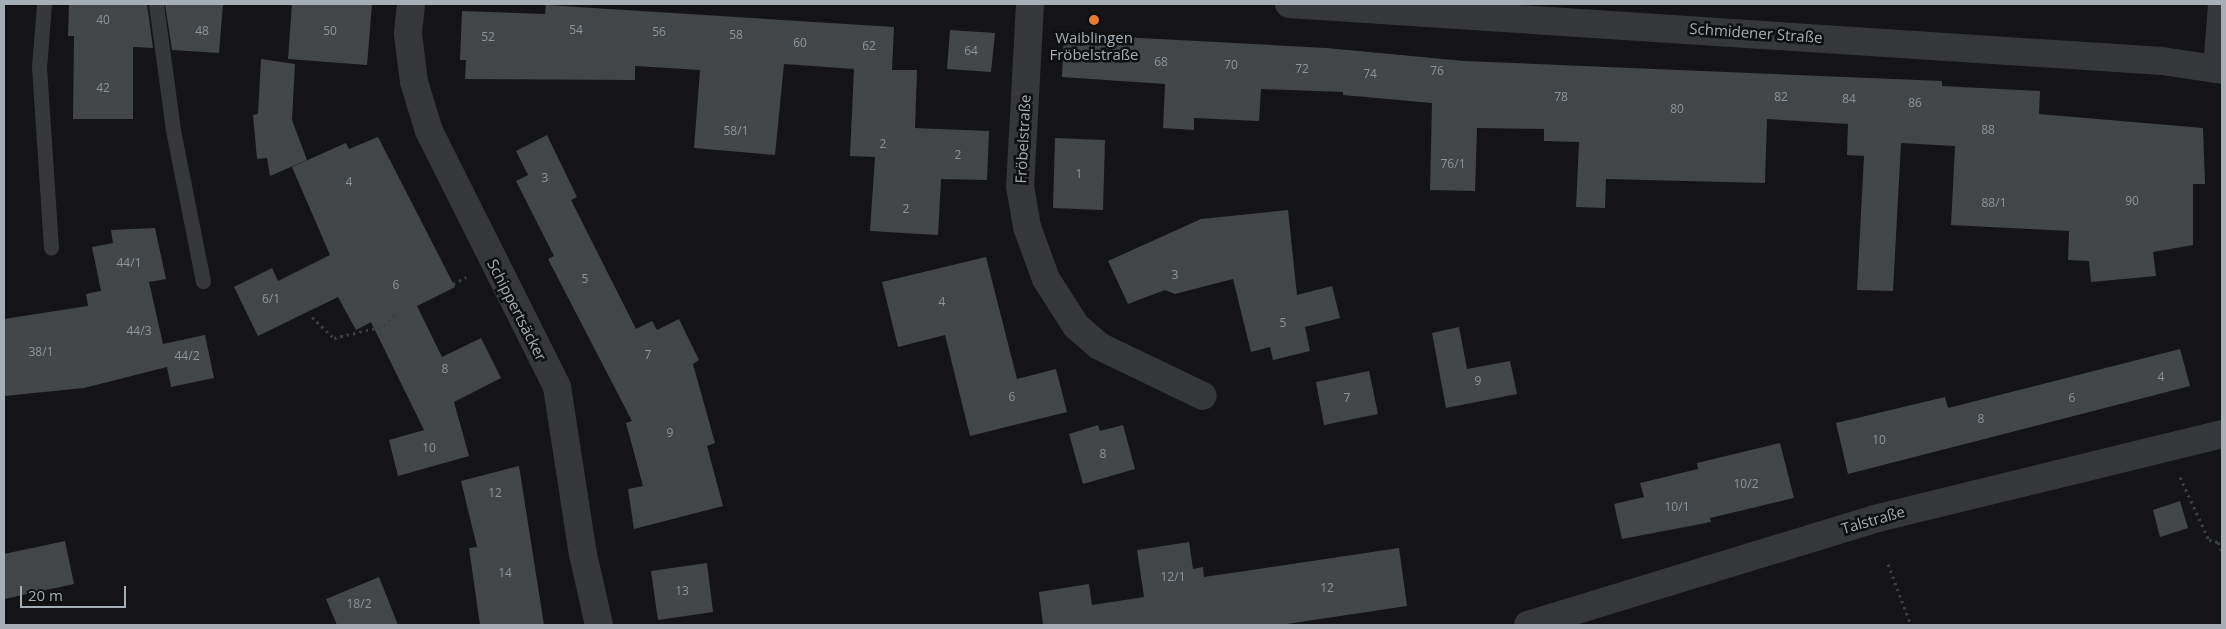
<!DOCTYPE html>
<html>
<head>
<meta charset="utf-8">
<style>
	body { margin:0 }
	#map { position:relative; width:2226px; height:629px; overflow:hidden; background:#141416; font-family:"Open Sans",sans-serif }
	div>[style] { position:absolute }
	.building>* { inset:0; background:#434648 }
	.path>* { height:3px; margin-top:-1.5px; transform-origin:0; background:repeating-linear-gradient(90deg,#3b3f41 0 2.5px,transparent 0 6.5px) }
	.service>* { height:15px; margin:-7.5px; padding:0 7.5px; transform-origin:7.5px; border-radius:7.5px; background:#35373a }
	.minor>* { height:28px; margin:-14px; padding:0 14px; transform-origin:14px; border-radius:14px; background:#35373a }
	.tertiary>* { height:28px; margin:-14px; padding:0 14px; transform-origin:14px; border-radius:14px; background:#35373a }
	.dots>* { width:14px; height:14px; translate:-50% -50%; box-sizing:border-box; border:2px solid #0f0f10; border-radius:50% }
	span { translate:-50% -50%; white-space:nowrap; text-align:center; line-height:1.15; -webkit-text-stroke:5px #0f0f10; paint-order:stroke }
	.number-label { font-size:12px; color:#8d959a }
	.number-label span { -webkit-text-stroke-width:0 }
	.street-label { font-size:15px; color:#a6afb5 }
	.poi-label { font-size:15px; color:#a6afb5 }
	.frame { position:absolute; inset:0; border:5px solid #a6afb5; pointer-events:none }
	.scale { position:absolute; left:20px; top:586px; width:106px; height:22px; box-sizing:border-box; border:2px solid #a6afb5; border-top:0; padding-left:6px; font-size:15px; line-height:18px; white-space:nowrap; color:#a6afb5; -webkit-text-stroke:4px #0f0f10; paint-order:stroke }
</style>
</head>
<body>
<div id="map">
	<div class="building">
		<i style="clip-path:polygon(69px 4px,147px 4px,153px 48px,133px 47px,133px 119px,73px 119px,74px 36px,68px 36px)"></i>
		<i style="clip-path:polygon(165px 4px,223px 4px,219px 53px,172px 50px)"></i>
		<i style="clip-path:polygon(292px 4px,372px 4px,367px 65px,288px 59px)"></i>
		<i style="clip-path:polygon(546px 5px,894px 27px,892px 70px,917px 70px,915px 128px,989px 131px,987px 180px,941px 179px,938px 235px,870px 231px,875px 157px,850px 156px,854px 69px,784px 64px,775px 155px,694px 148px,700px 70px,635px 66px,635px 80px,465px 79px,466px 60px,460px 60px,462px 11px,545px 14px)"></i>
		<i style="clip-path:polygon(950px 30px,995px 33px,991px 72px,947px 69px)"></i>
		<i style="clip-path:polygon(1064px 34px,1326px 48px,1464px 61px,1942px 81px,1942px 86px,2040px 91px,2039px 114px,2203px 128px,2205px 184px,2193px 184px,2193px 245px,2153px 252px,2156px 276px,2091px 282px,2089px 261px,2068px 260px,2069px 231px,1951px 225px,1955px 146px,1901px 143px,1893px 291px,1857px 290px,1864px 156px,1847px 155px,1848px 124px,1767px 119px,1765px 183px,1606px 179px,1605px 208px,1576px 207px,1579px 142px,1544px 141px,1544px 129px,1477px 128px,1475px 191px,1430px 190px,1432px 103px,1343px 95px,1343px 92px,1261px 89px,1259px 121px,1194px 118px,1194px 130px,1163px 128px,1165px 84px,1062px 77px)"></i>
		<i style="clip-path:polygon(261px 59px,295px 64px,292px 120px,307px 160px,270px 176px,267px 158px,257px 159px,253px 115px,258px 114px)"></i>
		<i style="clip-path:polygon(547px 135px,577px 197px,571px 200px,636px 329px,652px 321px,657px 330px,679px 319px,699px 360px,693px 364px,715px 443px,707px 446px,723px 506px,634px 529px,628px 489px,643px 486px,626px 423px,632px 421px,548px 259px,554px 256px,516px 181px,528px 175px,516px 151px)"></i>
		<i style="clip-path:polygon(378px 137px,455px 287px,417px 306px,442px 357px,481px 338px,501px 378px,454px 402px,469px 456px,398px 476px,389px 440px,424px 430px,371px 322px,356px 330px,338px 297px,258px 336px,234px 287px,272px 268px,278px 281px,330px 255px,292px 167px,346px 143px,349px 149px)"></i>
		<i style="clip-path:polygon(1055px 138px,1105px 140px,1103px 210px,1053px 208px)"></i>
		<i style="clip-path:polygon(1288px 210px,1297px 295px,1332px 286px,1340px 318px,1305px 327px,1310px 351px,1273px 360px,1270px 347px,1251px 352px,1233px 279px,1175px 294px,1165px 290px,1128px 304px,1108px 261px,1201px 219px)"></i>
		<i style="clip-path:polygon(155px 228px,166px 279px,149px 282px,163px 344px,205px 335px,214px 378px,171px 387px,167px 367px,84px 388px,4px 396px,4px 319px,88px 306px,86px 294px,101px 291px,92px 247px,113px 243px,111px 230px)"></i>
		<i style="clip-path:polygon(986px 257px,1017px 379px,1056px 369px,1067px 412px,970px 436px,945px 335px,898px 347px,882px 282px)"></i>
		<i style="clip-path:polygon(1459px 327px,1467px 369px,1510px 361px,1517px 394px,1446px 408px,1432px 333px)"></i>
		<i style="clip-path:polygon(2180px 349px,2190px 386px,1848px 474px,1836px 423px,1945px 397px,1948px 408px)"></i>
		<i style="clip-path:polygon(1369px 371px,1378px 414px,1324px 425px,1316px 382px)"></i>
		<i style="clip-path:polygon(1098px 425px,1100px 431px,1123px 425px,1135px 469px,1083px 484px,1069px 434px)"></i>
		<i style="clip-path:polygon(1780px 443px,1794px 498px,1710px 518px,1711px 522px,1622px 539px,1614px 504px,1644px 497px,1640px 483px,1698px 469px,1697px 463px)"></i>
		<i style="clip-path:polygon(519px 466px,544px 625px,480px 625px,469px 548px,477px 547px,461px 481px)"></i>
		<i style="clip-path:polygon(2180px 501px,2188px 528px,2160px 537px,2153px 510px)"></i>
		<i style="clip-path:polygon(65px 541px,74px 584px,4px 599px,4px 554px)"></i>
		<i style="clip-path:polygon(1189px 542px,1193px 569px,1203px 567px,1204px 577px,1399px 548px,1407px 606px,1280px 625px,1043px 625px,1039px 592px,1089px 584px,1092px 605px,1144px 597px,1137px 550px)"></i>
		<i style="clip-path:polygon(707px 563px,713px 612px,658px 620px,651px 571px)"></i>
		<i style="clip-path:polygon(379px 577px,398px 625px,337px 625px,326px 599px)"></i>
	</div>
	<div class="path">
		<i style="left:453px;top:284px;width:15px;rotate:-28deg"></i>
		<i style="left:312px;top:317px;width:30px;rotate:44deg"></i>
		<i style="left:334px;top:338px;width:51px;rotate:-13.5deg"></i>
		<i style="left:384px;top:326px;width:18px;rotate:-45deg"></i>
		<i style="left:2180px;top:477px;width:69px;rotate:65.3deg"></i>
		<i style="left:2209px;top:540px;width:9px;rotate:13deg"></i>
		<i style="left:2218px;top:542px;width:10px;rotate:66deg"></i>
		<i style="left:1888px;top:564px;width:65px;rotate:69.3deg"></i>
	</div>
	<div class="service">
		<i style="left:44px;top:4px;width:63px;rotate:94.5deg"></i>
		<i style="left:39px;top:67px;width:181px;rotate:86.2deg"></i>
		<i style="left:156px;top:4px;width:127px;rotate:82.3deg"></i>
		<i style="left:173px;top:130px;width:154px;rotate:78.8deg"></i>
	</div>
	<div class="minor">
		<i style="left:411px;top:4px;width:30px;rotate:96deg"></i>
		<i style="left:408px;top:34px;width:48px;rotate:82.9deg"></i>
		<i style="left:414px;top:82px;width:51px;rotate:73deg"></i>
		<i style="left:429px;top:131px;width:286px;rotate:63.4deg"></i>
		<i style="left:557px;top:387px;width:169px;rotate:81.2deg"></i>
		<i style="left:583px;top:554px;width:73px;rotate:77.3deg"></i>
		<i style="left:1030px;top:4px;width:182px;rotate:93.1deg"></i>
		<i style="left:1020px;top:186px;width:42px;rotate:80.3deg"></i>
		<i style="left:1027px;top:227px;width:55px;rotate:69.9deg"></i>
		<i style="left:1046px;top:279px;width:56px;rotate:57.4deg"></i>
		<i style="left:1076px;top:326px;width:30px;rotate:41deg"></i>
		<i style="left:1099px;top:346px;width:115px;rotate:25.7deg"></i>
		<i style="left:1289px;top:4px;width:875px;rotate:3.74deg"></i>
		<i style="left:2162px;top:61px;width:61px;rotate:8.5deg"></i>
		<i style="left:2217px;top:69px;width:65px;rotate:-85.6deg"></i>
	</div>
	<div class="tertiary">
		<i style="left:1528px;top:625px;width:362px;rotate:-17deg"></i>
		<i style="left:1874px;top:519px;width:358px;rotate:-13.7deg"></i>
	</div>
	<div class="dots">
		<i style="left:1094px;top:20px;background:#ea7b37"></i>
	</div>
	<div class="number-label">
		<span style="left:103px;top:20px">40</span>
		<span style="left:576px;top:30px">54</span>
		<span style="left:202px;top:31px">48</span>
		<span style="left:330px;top:31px">50</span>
		<span style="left:659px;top:32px">56</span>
		<span style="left:736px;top:35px">58</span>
		<span style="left:488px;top:37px">52</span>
		<span style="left:800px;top:43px">60</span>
		<span style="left:869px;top:46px">62</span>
		<span style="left:971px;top:51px">64</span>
		<span style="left:1161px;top:62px">68</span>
		<span style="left:1231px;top:65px">70</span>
		<span style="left:1302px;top:69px">72</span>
		<span style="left:1437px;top:71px">76</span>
		<span style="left:1370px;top:74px">74</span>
		<span style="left:103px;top:88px">42</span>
		<span style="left:1561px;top:97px">78</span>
		<span style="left:1781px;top:97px">82</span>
		<span style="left:1849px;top:99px">84</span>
		<span style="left:1915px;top:103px">86</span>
		<span style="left:1677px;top:109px">80</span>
		<span style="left:1988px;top:130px">88</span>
		<span style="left:736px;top:131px">58/1</span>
		<span style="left:883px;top:144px">2</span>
		<span style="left:958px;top:155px">2</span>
		<span style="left:1453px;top:164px">76/1</span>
		<span style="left:1079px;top:174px">1</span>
		<span style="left:545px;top:178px">3</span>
		<span style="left:349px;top:182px">4</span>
		<span style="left:2132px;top:201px">90</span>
		<span style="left:1994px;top:203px">88/1</span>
		<span style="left:906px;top:209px">2</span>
		<span style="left:129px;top:263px">44/1</span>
		<span style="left:1175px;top:275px">3</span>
		<span style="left:585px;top:279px">5</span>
		<span style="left:396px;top:285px">6</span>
		<span style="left:271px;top:299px">6/1</span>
		<span style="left:942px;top:302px">4</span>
		<span style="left:1283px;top:323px">5</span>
		<span style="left:139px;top:331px">44/3</span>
		<span style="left:41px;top:352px">38/1</span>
		<span style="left:648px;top:355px">7</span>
		<span style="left:187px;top:356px">44/2</span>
		<span style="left:445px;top:369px">8</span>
		<span style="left:2161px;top:377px">4</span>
		<span style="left:1478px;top:381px">9</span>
		<span style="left:1012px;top:397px">6</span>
		<span style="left:1347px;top:398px">7</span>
		<span style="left:2072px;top:398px">6</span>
		<span style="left:1981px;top:419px">8</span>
		<span style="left:670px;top:433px">9</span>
		<span style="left:1879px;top:440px">10</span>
		<span style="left:429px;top:448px">10</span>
		<span style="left:1103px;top:454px">8</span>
		<span style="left:1746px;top:484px">10/2</span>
		<span style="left:495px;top:493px">12</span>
		<span style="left:1677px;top:507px">10/1</span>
		<span style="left:505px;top:573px">14</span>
		<span style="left:1173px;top:577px">12/1</span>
		<span style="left:1327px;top:588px">12</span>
		<span style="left:682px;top:591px">13</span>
		<span style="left:359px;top:604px">18/2</span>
	</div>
	<div class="street-label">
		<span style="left:1756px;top:33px;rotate:4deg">Schmidener Straße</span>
		<span style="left:1023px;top:139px;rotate:-87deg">Fröbelstraße</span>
		<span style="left:517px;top:310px;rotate:63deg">Schippertsäcker</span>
		<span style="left:1873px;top:520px;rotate:-16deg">Talstraße</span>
	</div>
	<div class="poi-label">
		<span style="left:1094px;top:46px">Waiblingen<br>Fröbelstraße</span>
	</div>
	<div class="frame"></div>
	<div class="scale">20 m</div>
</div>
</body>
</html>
